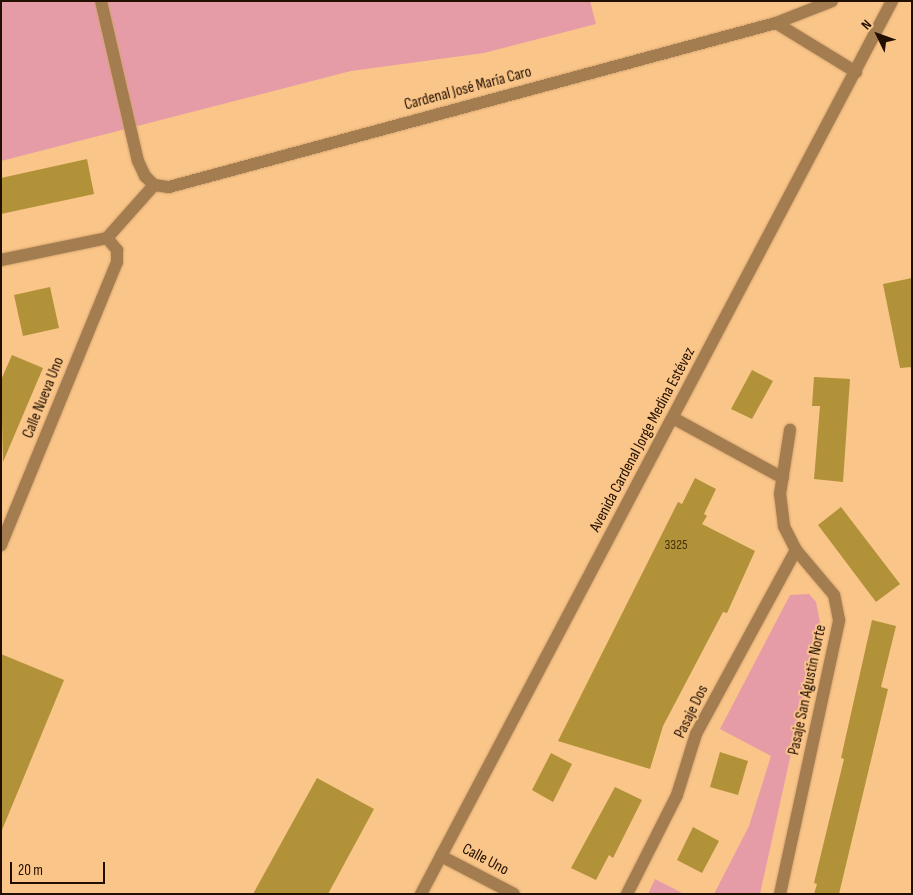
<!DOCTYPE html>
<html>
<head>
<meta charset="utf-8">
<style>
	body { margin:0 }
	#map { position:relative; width:913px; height:895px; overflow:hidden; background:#fac588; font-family:"Sofia Sans Condensed",sans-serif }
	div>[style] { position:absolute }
	.green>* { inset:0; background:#e69ca7 }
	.building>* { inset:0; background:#b19238 }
	.roads { filter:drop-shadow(0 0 1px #d3a470) drop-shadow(0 0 1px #d3a470) }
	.minor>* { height:12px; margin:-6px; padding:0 6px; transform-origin:6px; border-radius:6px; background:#a37c4f }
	span { translate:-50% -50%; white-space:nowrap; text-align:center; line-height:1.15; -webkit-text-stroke:4px #fac588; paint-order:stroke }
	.number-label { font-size:14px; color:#45300e }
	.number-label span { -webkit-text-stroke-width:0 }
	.street-label { font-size:16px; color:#210f00 }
	.frame { position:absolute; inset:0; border:2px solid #210f00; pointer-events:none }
	.north { position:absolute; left:853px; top:10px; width:50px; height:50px; -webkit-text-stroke:4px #fac588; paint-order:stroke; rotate:312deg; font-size:14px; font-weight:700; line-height:20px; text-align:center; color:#210f00 }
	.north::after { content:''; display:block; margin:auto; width:18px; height:22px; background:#210f00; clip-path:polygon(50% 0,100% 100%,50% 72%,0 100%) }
	.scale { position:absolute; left:10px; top:862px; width:95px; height:22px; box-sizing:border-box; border:2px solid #210f00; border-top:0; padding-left:6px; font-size:15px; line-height:18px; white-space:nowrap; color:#210f00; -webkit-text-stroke:4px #fac588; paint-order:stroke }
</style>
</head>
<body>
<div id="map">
	<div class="green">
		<i style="clip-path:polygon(1px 1px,590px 1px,596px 24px,484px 53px,351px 71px,1px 161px)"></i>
		<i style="clip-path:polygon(809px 594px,816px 602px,820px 622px,760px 894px,714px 894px,749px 826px,771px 756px,720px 729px,790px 595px)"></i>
		<i style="clip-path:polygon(655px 879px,684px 894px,648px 894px)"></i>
	</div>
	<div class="building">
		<i style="clip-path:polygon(87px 159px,94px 194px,1px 214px,1px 178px)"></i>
		<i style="clip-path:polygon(912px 278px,912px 367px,900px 368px,883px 284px)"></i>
		<i style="clip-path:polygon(50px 287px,59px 328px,23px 336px,14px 295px)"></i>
		<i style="clip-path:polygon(12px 355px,43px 368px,3px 462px,1px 380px)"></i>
		<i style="clip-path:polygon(752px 370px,773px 381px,752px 419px,731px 409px)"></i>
		<i style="clip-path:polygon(814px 377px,850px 379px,843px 482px,814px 479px,820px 406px,812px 406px)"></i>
		<i style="clip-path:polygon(695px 478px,716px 489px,704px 514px,707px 516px,702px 524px,755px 551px,727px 613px,723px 612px,663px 726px,650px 769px,558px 741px,678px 502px,682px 504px)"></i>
		<i style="clip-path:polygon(841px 507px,900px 584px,876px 602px,818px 525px)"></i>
		<i style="clip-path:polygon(872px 620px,896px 626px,881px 687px,888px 689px,839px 894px,814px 894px,817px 884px,814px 883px,844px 759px,841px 758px)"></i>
		<i style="clip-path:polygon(1px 654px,64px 680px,2px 830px,1px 830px)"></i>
		<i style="clip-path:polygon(720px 752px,748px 761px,738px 795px,710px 787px)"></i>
		<i style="clip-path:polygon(551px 753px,572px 764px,553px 802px,532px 790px)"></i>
		<i style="clip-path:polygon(317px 778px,374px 809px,328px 894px,253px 894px)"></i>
		<i style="clip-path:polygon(615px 787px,642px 800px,613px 858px,609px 855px,596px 880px,571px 868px)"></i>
		<i style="clip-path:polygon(693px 827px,719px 841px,702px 873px,677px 860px)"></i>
	</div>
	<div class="roads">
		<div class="minor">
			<i style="left:101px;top:1px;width:164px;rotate:77deg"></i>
			<i style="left:138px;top:161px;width:17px;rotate:65deg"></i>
			<i style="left:145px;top:176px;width:13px;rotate:45deg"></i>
			<i style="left:154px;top:185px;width:15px;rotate:8deg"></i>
			<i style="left:169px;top:187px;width:629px;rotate:-15.12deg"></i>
			<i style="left:776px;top:23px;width:60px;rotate:-21.4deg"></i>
			<i style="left:776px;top:23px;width:94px;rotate:31.5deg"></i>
			<i style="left:107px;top:238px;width:71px;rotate:-48.4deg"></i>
			<i style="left:1px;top:260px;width:108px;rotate:-11.7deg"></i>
			<i style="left:107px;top:238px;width:16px;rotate:50deg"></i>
			<i style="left:117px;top:250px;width:12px;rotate:90deg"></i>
			<i style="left:117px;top:262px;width:306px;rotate:112.3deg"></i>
			<i style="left:673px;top:418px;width:125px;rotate:28.6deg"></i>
			<i style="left:441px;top:856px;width:82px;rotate:27.5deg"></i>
			<i style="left:421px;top:894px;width:1010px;rotate:-62.19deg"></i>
			<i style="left:627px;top:894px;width:111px;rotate:-63.2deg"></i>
			<i style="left:677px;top:795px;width:64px;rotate:-72.7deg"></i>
			<i style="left:696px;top:734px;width:209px;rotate:-61.5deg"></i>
			<i style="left:780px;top:894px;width:280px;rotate:-77.8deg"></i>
			<i style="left:839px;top:620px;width:25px;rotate:-101deg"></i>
			<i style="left:834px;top:595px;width:59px;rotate:-130.2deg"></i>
			<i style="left:796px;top:550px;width:27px;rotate:-117deg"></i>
			<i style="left:784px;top:526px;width:32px;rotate:-97deg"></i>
			<i style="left:780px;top:494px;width:65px;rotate:-81.1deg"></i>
		</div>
	</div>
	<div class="number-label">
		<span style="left:676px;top:545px">3325</span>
	</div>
	<div class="street-label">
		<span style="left:468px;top:89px;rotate:-15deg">Cardenal José María Caro</span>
		<span style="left:44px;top:398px;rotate:-68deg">Calle Nueva Uno</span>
		<span style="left:643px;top:440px;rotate:-62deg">Avenida Cardenal Jorge Medina Estévez</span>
		<span style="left:808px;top:690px;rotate:-78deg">Pasaje San Agustín Norte</span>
		<span style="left:692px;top:712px;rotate:-64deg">Pasaje Dos</span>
		<span style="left:485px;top:860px;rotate:28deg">Calle Uno</span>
	</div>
	<div class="frame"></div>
	<div class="north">N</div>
	<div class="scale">20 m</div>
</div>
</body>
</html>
